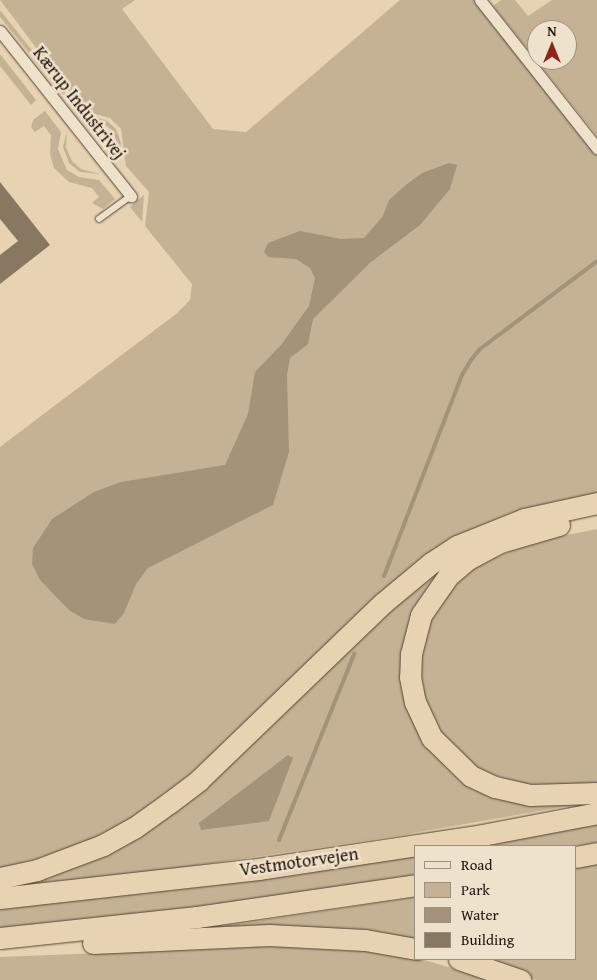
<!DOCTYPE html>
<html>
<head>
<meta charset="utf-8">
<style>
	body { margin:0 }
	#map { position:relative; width:597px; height:980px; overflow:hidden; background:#e7d3b1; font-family:"Gentium Book Plus",serif }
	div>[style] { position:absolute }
	.green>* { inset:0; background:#c5b295 }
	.water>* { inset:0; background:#a49279 }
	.stream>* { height:4px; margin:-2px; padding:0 2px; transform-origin:2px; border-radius:2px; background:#a49279 }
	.building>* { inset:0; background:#887761 }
	.roads { filter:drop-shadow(0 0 1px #524334) drop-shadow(0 0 1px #524334) }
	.lane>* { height:5.5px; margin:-2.75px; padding:0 2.75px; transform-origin:2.75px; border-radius:2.75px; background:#efe2cc }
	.street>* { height:11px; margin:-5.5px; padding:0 5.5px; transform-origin:5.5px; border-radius:5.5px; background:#efe2cc }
	.highway>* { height:21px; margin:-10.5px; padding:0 10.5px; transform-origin:10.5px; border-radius:10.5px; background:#e7d3b1 }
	span { translate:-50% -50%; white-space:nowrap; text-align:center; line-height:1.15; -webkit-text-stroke:5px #efe2cc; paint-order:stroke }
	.street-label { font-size:18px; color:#21130b }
	.legend { position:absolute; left:414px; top:845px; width:162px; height:115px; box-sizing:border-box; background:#efe2cc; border:1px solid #9d8f7f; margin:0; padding:6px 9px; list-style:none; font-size:15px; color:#21130b }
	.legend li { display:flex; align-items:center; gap:10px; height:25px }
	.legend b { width:25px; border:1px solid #9d8f7f }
	.north { position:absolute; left:527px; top:20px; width:50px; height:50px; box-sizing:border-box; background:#efe2cc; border:1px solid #9d8f7f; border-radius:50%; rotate:0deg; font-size:14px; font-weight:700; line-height:20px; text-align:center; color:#21130b }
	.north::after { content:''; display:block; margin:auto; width:18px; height:22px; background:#8f2418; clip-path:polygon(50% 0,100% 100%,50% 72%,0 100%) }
</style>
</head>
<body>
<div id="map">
	<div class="green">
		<i style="clip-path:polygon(0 0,135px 0,122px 9px,213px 129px,246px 132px,400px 0,476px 0,597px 152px,597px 493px,510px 513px,440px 545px,187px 777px,125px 823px,65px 852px,0 869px,0 447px,176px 314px,190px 300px,192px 284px,145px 226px,149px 192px,126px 166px,121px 129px,110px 118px,84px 111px)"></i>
		<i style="clip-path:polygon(evenodd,501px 0,515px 0,528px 16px,552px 0,597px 0,597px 136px,493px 6px,501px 0,537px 30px,567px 30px,567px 60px,537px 60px,537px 30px)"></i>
		<i style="clip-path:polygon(0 10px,81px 112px,79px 114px,0 17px)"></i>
		<i style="clip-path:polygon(0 54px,36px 100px,31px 105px,0 66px)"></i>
		<i style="clip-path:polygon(45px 111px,61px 132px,58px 149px,67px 170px,79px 177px,99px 180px,115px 199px,103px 209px,92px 203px,99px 197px,92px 188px,69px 182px,54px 168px,50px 154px,51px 135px,44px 126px,35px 132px,31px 127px,33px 120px)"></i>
		<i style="clip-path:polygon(87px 116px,106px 120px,116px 129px,121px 143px,119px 160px,116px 161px,117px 143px,113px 131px,104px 124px,82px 118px)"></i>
		<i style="clip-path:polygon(67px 131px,66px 147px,72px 161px,81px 169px,100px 174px,80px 172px,69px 163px,63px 147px)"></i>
		<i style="clip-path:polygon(144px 195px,142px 222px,130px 207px)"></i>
		<i style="clip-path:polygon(597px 508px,597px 513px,504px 536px,479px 547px,447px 569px,428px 592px,414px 616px,407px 647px,406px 676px,411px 706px,429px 745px,445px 764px,465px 779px,485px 791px,507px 799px,538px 802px,597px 797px,597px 801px,396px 836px,172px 869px,0 887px,0 883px,75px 863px,117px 844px,165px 813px,226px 763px,400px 596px,458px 553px,503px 531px)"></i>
		<i style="clip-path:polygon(597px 529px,597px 784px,523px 786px,471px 766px,440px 734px,423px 696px,421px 659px,431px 617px,459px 579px,481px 563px,536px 541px)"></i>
		<i style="clip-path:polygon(597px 822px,597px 845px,459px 846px)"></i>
		<i style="clip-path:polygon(416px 853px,416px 877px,261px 901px,0 930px,0 908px)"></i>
		<i style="clip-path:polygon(597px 863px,597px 980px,536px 980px,481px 959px,576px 959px,576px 867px)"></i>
		<i style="clip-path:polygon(416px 897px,416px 942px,210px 928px)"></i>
		<i style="clip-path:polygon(307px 945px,370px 949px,421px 959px,492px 980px,0 980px,0 957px)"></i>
	</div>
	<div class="water">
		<i style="clip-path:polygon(449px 163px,457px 165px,450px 189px,420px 225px,371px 262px,313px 319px,308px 344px,290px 358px,287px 375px,289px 452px,273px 505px,148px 568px,136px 584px,124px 613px,115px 624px,84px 619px,69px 610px,40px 580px,32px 564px,33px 548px,52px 519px,94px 492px,121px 482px,225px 465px,248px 414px,255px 372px,281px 345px,309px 306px,315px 278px,310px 268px,296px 259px,268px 257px,264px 252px,268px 243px,300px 231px,341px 239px,364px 238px,383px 216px,389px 200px,407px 184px,422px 173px)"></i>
		<i style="clip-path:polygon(288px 755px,293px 758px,269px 821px,201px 830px,199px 823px)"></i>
	</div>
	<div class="stream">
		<i style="left:384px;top:576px;width:216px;rotate:-68.8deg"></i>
		<i style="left:462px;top:375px;width:17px;rotate:-59deg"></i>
		<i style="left:471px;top:360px;width:14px;rotate:-51deg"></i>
		<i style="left:480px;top:349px;width:146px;rotate:-36.9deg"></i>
		<i style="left:279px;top:840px;width:201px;rotate:-68deg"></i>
	</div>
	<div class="building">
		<i style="clip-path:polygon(0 182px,50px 245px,0 284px,0 255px,18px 241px,0 219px)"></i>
	</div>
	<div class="roads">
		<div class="lane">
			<i style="left:99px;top:219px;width:39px;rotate:-36deg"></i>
		</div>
		<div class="street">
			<i style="left:480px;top:0;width:189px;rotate:51.7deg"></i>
			<i style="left:0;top:31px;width:211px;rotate:51.6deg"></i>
		</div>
		<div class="highway">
			<i style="left:559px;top:525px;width:61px;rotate:163.9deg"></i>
			<i style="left:500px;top:542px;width:36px;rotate:152deg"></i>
			<i style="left:468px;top:559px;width:26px;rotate:140deg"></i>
			<i style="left:448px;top:576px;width:47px;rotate:124.7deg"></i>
			<i style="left:421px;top:615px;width:40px;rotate:104.4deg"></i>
			<i style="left:411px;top:654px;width:23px;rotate:92deg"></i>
			<i style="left:410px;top:677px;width:25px;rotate:79deg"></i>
			<i style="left:415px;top:702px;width:40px;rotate:65deg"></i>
			<i style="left:432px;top:738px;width:54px;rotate:44.3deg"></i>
			<i style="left:471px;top:776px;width:26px;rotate:25deg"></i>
			<i style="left:495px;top:787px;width:36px;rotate:13deg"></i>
			<i style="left:530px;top:795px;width:67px;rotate:-1.7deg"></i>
			<i style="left:576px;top:857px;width:21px;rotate:-11deg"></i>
			<i style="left:0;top:878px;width:38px;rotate:-12deg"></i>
			<i style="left:37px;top:870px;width:71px;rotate:-20.7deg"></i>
			<i style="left:103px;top:845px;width:35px;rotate:-29deg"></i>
			<i style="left:134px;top:828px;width:43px;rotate:-35.5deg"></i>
			<i style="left:169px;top:803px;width:38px;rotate:-37deg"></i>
			<i style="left:199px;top:780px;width:255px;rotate:-43.9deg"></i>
			<i style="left:383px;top:603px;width:62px;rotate:-39.8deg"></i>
			<i style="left:431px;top:563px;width:31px;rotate:-33deg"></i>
			<i style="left:457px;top:546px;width:72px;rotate:-21.9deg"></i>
			<i style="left:524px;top:519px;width:75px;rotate:-12.4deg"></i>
			<i style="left:0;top:898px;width:260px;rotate:-6.4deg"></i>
			<i style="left:258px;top:869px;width:227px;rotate:-8.6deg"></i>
			<i style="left:482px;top:835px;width:117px;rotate:-10.8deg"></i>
			<i style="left:0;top:938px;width:198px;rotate:-6.1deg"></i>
			<i style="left:197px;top:917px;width:221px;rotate:-8.3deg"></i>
			<i style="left:93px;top:943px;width:176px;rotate:-2.6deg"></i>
			<i style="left:269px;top:935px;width:96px;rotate:3deg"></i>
			<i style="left:365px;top:940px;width:52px;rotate:10deg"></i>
			<i style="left:459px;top:959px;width:65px;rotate:19deg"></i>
		</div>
	</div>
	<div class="street-label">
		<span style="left:79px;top:103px;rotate:52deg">Kærup Industrivej</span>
		<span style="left:299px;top:862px;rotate:-8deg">Vestmotorvejen</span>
	</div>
	<ul class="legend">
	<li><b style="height:6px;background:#efe2cc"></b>Road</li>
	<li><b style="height:14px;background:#c5b295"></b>Park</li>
	<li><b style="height:14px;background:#a49279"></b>Water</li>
	<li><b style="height:14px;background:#887761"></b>Building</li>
	</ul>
	<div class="north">N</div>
</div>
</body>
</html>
